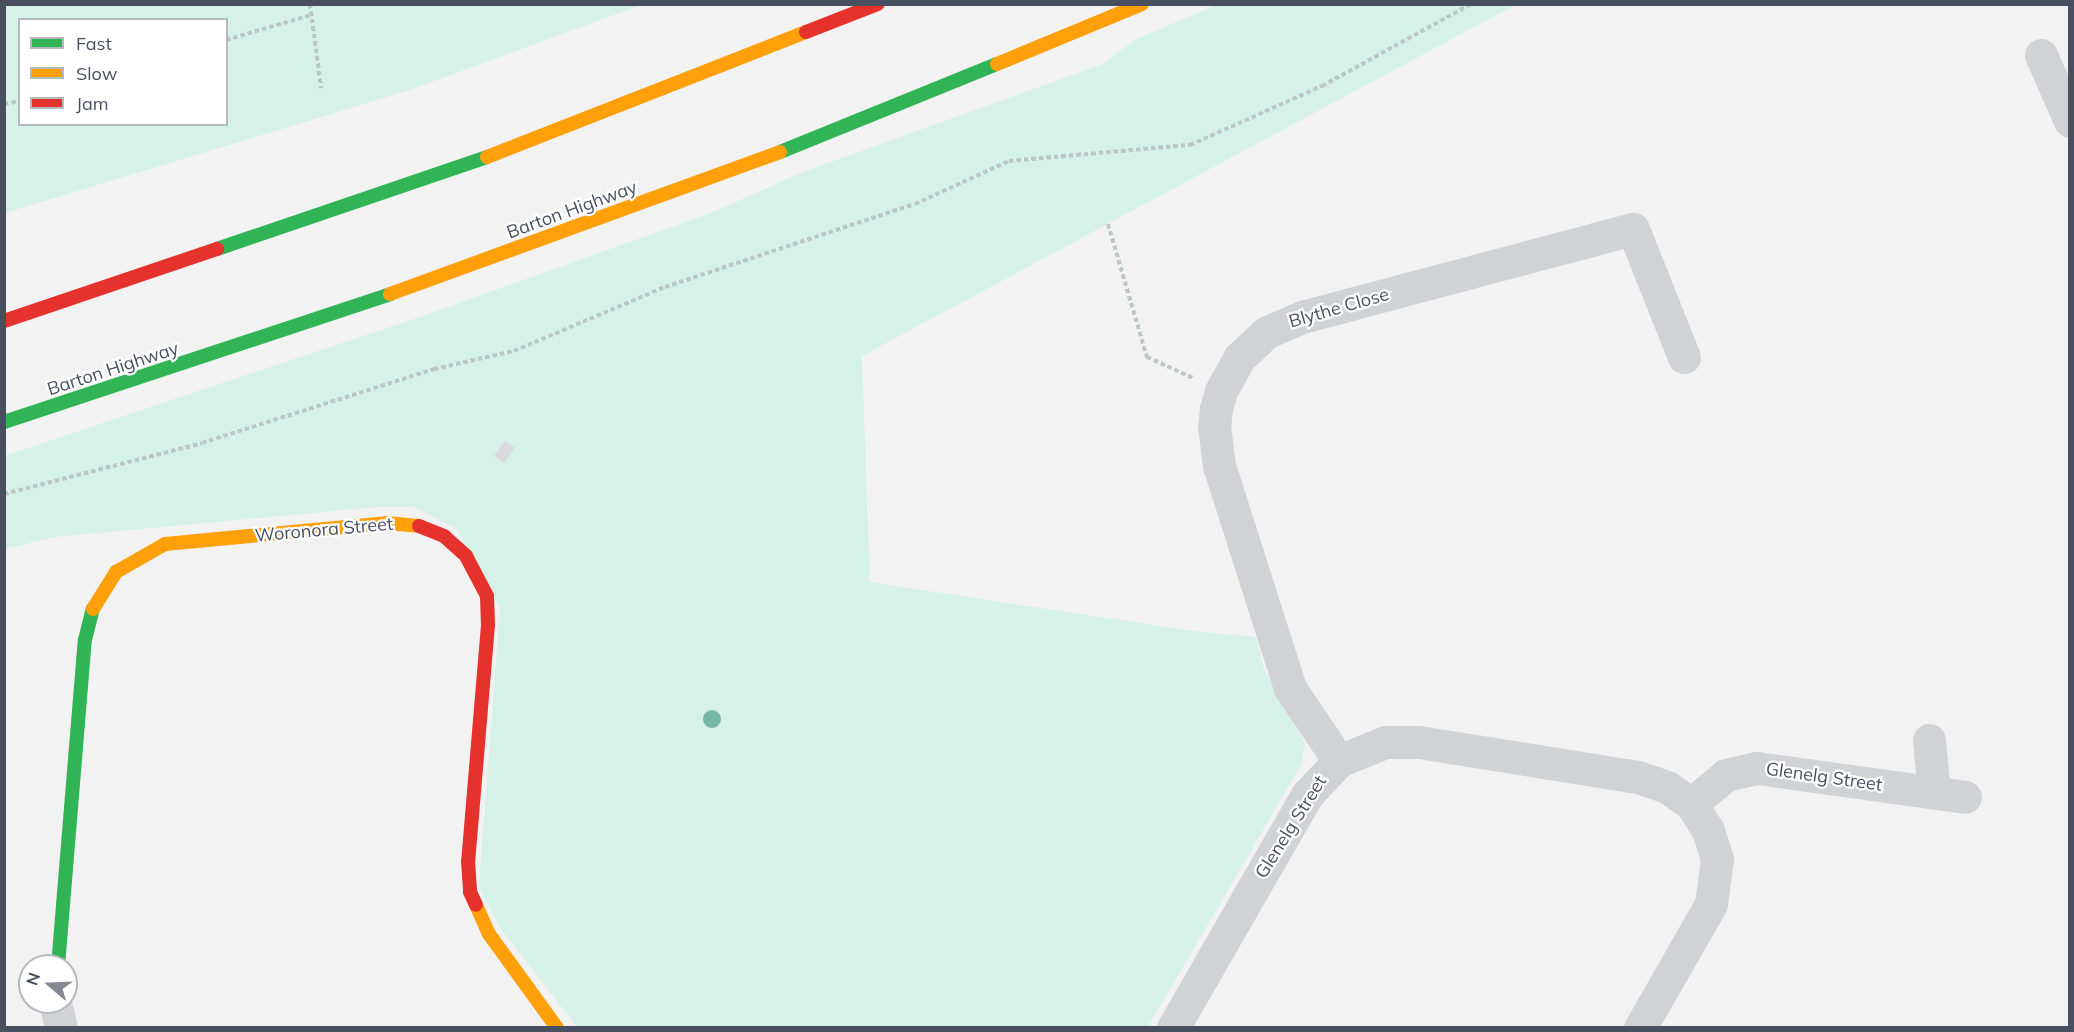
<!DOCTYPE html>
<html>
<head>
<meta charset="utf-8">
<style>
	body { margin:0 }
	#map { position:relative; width:2074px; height:1032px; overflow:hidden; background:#f2f2f2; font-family:Mulish,sans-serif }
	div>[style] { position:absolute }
	.green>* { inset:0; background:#d6f1e8 }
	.building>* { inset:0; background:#d9dadd }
	.path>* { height:4px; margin-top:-2px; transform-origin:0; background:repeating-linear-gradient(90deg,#bbc7c7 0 4.5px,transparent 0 7.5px) }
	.street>* { height:33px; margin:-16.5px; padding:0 16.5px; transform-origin:16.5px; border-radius:16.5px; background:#d0d2d5 }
	.fast>* { height:14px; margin:-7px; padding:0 7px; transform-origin:7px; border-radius:7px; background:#30b455 }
	.slow>* { height:14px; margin:-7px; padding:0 7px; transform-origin:7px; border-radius:7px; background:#ff9f0a }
	.jam>* { height:14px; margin:-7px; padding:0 7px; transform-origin:7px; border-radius:7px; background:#e5322d }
	.trees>* { width:18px; height:18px; margin:-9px; border-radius:50%; background:#78b6a6 }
	span { translate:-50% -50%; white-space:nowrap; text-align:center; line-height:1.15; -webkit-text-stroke:4.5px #fff; paint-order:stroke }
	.street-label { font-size:18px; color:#484f5f }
	.frame { position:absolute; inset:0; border:6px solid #484f5f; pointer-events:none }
	.legend { position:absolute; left:18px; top:18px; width:210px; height:108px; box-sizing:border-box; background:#fff; border:2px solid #b6b9bf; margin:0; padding:8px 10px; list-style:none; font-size:18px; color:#484f5f }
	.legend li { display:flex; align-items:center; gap:12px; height:30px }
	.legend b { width:30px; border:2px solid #b6b9bf }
	.north { position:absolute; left:18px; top:954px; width:60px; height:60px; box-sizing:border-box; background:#fff; border:2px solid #b6b9bf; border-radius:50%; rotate:289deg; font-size:16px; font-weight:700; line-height:24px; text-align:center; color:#484f5f }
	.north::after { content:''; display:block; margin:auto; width:21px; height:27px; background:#848892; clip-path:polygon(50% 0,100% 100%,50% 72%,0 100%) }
</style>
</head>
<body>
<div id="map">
	<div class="green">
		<i style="clip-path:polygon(evenodd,4px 5px,5px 4px,641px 5px,407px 91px,5px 213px,4px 5px,20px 20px,226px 20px,226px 124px,20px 124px,20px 20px)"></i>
		<i style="clip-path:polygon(1217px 5px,1515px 5px,862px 356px,870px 582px,1193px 631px,1256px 637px,1264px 669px,1305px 744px,1301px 765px,1148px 1027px,577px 1027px,500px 928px,479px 886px,500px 608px,457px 529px,413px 507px,377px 507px,55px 537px,5px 549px,4px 456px,420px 317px,711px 213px,803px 172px,1103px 64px,1136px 39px)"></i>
	</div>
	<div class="building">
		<i style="clip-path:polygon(505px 441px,515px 448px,504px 463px,494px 456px)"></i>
	</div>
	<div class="path">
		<i style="left:310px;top:4px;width:85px;rotate:82.5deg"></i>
		<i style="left:226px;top:40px;width:89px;rotate:-16.4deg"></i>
		<i style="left:4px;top:104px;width:16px;rotate:-11deg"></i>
		<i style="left:1108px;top:224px;width:139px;rotate:73.7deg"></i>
		<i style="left:1147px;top:357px;width:51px;rotate:24.5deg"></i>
		<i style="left:4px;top:494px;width:204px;rotate:-14.4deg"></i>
		<i style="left:202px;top:443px;width:244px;rotate:-17.7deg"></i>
		<i style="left:434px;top:369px;width:82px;rotate:-12.7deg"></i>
		<i style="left:514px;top:351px;width:164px;rotate:-23deg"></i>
		<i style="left:665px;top:287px;width:263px;rotate:-18.4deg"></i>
		<i style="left:915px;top:204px;width:103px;rotate:-24.6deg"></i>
		<i style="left:1009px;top:161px;width:182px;rotate:-5.1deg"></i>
		<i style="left:1190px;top:145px;width:145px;rotate:-24.1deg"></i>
		<i style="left:1322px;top:86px;width:170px;rotate:-28.8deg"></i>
	</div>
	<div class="street">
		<i style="left:2041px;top:55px;width:72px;rotate:66.3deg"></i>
		<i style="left:1929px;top:740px;width:53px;rotate:84.6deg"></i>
		<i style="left:1339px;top:761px;width:88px;rotate:-123.9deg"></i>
		<i style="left:1290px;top:688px;width:233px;rotate:-107.7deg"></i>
		<i style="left:1219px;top:466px;width:38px;rotate:-97deg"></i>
		<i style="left:1214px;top:428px;width:19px;rotate:-84deg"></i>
		<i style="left:1216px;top:409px;width:19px;rotate:-74deg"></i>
		<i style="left:1221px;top:391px;width:38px;rotate:-61deg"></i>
		<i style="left:1239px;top:358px;width:38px;rotate:-43deg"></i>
		<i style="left:1267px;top:332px;width:38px;rotate:-23deg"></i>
		<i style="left:1302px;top:317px;width:342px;rotate:-14.9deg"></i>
		<i style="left:1633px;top:229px;width:138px;rotate:68.3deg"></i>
		<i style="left:1691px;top:804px;width:45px;rotate:-39.6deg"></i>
		<i style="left:1726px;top:775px;width:32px;rotate:-13deg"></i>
		<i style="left:1757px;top:768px;width:210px;rotate:7.9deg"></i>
		<i style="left:55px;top:1002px;width:27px;rotate:77deg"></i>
		<i style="left:1173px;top:1028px;width:269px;rotate:-60.1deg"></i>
		<i style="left:1307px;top:795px;width:47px;rotate:-46.7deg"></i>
		<i style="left:1339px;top:761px;width:50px;rotate:-22.4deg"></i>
		<i style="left:1385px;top:742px;width:34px"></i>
		<i style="left:1419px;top:742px;width:222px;rotate:9.1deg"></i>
		<i style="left:1638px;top:777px;width:31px;rotate:19deg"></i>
		<i style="left:1667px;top:787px;width:29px;rotate:35deg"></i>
		<i style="left:1691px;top:804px;width:31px;rotate:57deg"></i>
		<i style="left:1708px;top:830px;width:30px;rotate:73deg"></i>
		<i style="left:1717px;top:859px;width:45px;rotate:97.6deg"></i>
		<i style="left:1711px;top:904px;width:143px;rotate:119.8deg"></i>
	</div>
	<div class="fast">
		<i style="left:780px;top:152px;width:234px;rotate:-22.1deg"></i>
		<i style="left:217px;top:249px;width:285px;rotate:-18.8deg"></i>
		<i style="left:4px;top:422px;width:407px;rotate:-18.3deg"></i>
		<i style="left:58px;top:966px;width:327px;rotate:-85.3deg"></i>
		<i style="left:85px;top:640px;width:32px;rotate:-76deg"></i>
	</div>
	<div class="slow">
		<i style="left:997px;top:64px;width:157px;rotate:-22.5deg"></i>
		<i style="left:487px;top:157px;width:343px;rotate:-21.4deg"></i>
		<i style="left:390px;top:294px;width:415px;rotate:-20deg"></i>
		<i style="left:93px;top:609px;width:44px;rotate:-58.1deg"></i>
		<i style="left:116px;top:572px;width:56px;rotate:-29.7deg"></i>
		<i style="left:165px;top:544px;width:222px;rotate:-5.4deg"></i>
		<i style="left:386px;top:523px;width:33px;rotate:5deg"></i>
		<i style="left:476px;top:905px;width:32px;rotate:66deg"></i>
		<i style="left:489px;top:934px;width:116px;rotate:54.1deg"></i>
	</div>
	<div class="jam">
		<i style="left:806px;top:32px;width:77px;rotate:-21.3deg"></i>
		<i style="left:4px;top:321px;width:225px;rotate:-18.7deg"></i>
		<i style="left:419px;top:526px;width:27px;rotate:22deg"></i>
		<i style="left:444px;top:536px;width:30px;rotate:42deg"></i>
		<i style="left:466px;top:556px;width:45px;rotate:62.3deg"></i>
		<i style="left:487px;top:596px;width:29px;rotate:88deg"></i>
		<i style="left:488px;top:625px;width:237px;rotate:94.8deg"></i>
		<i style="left:468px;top:861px;width:31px;rotate:86deg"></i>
		<i style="left:470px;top:892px;width:14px;rotate:65deg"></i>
	</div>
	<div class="trees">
		<i style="left:712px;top:719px"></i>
	</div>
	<div class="street-label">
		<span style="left:572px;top:210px;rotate:-20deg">Barton Highway</span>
		<span style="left:1339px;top:308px;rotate:-16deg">Blythe Close</span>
		<span style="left:113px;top:369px;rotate:-18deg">Barton Highway</span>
		<span style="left:324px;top:530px;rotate:-5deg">Woronora Street</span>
		<span style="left:1824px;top:777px;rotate:8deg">Glenelg Street</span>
		<span style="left:1291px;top:827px;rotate:-58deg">Glenelg Street</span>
	</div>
	<div class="frame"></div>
	<ul class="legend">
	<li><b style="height:8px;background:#30b455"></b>Fast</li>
	<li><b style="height:8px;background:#ff9f0a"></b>Slow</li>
	<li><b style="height:8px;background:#e5322d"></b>Jam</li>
	</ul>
	<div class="north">N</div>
</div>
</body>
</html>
